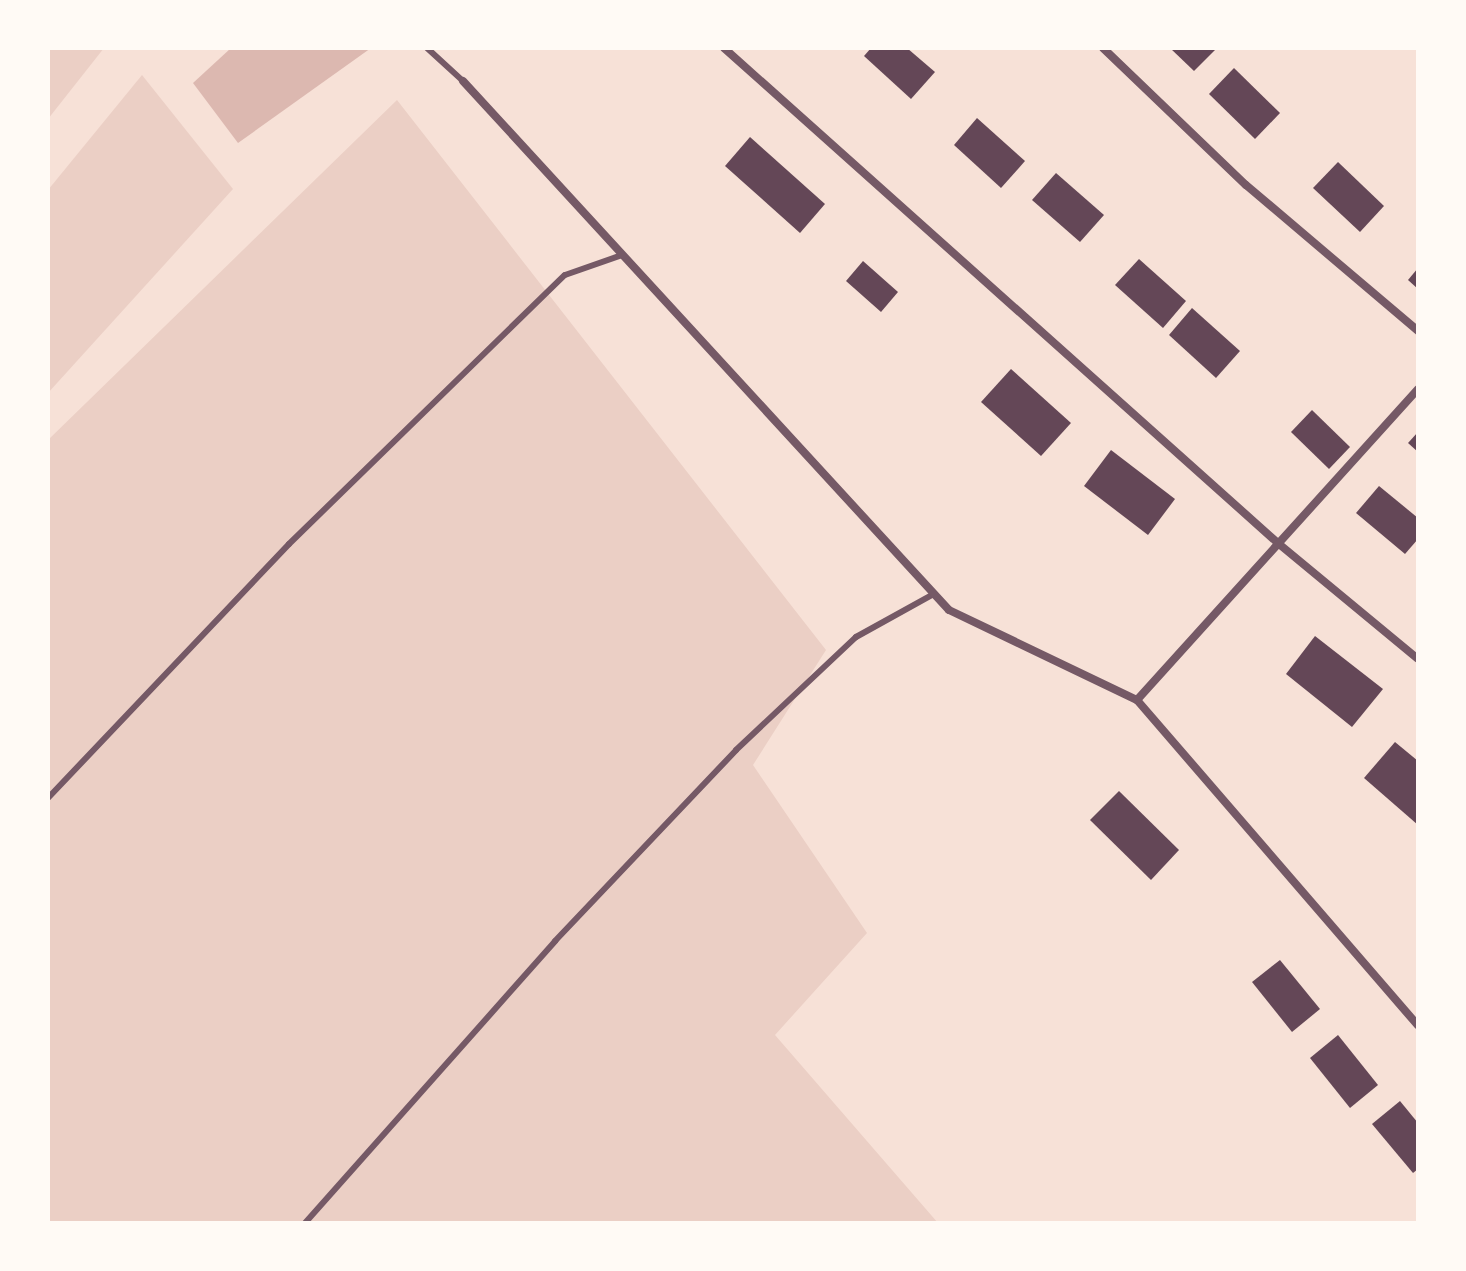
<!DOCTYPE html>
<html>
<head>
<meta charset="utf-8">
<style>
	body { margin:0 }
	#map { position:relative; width:1466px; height:1271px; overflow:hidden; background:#f7e1d7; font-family:Montserrat,sans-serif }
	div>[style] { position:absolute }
	.green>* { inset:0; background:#ebcfc5 }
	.water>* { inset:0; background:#dcb8b0 }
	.building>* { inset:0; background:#644757 }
	.service>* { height:6px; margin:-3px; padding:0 3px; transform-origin:3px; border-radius:3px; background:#755966 }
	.minor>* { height:8px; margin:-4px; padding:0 4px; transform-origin:4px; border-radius:4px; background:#755966 }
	span { translate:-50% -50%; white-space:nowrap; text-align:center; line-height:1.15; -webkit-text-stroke:8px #fffaf5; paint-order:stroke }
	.frame { position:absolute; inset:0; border:50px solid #fffaf5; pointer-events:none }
</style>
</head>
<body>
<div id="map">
	<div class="green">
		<i style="clip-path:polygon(48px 48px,104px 48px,48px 119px)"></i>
		<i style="clip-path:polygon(142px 75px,233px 189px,48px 393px,48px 190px)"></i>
		<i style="clip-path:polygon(397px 100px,826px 650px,753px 765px,867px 933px,775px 1035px,938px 1223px,48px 1223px,48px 440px)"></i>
	</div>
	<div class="water">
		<i style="clip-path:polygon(231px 48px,371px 48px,238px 143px,193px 83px)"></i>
	</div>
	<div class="building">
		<i style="clip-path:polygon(871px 48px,907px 48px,935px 72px,911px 99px,864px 56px)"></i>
		<i style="clip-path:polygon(1170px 48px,1213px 48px,1215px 50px,1194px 71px)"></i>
		<i style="clip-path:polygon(1234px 68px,1280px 113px,1255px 139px,1209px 94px)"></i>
		<i style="clip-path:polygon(977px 118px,1025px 161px,1001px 188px,954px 145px)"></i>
		<i style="clip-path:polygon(750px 137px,825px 204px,800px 233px,725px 166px)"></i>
		<i style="clip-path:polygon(1338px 162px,1384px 206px,1360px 232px,1313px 188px)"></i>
		<i style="clip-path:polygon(1056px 173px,1104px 215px,1080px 242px,1032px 200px)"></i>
		<i style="clip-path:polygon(1139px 259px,1186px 301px,1163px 328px,1115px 285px)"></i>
		<i style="clip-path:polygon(863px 261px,898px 292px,881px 312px,846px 281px)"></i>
		<i style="clip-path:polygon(1418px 268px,1418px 289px,1408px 280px)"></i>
		<i style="clip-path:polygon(1192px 308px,1240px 351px,1216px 378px,1169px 335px)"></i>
		<i style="clip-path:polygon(1011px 369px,1071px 423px,1041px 456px,981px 402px)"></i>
		<i style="clip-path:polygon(1312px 410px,1350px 447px,1329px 469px,1291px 432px)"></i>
		<i style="clip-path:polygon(1418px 432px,1418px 452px,1408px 443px)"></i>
		<i style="clip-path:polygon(1111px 450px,1175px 499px,1148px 535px,1084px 486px)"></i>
		<i style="clip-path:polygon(1379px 486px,1418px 518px,1418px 539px,1405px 554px,1356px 513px)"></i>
		<i style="clip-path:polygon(1315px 636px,1383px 689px,1352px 727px,1286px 674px)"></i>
		<i style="clip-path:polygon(1395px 742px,1418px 761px,1418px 825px,1364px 778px)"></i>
		<i style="clip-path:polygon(1119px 791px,1179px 850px,1151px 880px,1090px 820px)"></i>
		<i style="clip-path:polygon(1280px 960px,1320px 1009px,1292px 1032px,1252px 982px)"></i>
		<i style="clip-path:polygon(1338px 1035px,1378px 1085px,1350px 1108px,1310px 1058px)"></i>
		<i style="clip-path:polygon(1400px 1101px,1418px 1123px,1418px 1169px,1413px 1173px,1372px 1124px)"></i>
	</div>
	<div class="service">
		<i style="left:427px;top:48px;width:49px;rotate:42.5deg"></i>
		<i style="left:48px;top:798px;width:350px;rotate:-46.5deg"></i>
		<i style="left:289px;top:544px;width:385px;rotate:-44.3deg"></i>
		<i style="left:565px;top:275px;width:60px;rotate:-19.3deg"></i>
		<i style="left:305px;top:1223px;width:377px;rotate:-48.4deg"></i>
		<i style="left:555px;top:941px;width:263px;rotate:-46.5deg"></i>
		<i style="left:736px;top:750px;width:165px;rotate:-43.3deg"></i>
		<i style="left:856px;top:637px;width:89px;rotate:-28.9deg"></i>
	</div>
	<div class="minor">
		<i style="left:724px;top:48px;width:744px;rotate:41.79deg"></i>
		<i style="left:1279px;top:544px;width:180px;rotate:39.6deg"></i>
		<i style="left:1103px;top:48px;width:198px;rotate:43.8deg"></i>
		<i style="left:1246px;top:185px;width:226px;rotate:40.3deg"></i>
		<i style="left:463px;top:81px;width:718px;rotate:47.43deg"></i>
		<i style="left:949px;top:610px;width:208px;rotate:25.6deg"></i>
		<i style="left:1137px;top:700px;width:430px;rotate:49.2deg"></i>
		<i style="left:1137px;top:700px;width:419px;rotate:-47.9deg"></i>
	</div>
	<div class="frame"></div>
</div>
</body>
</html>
